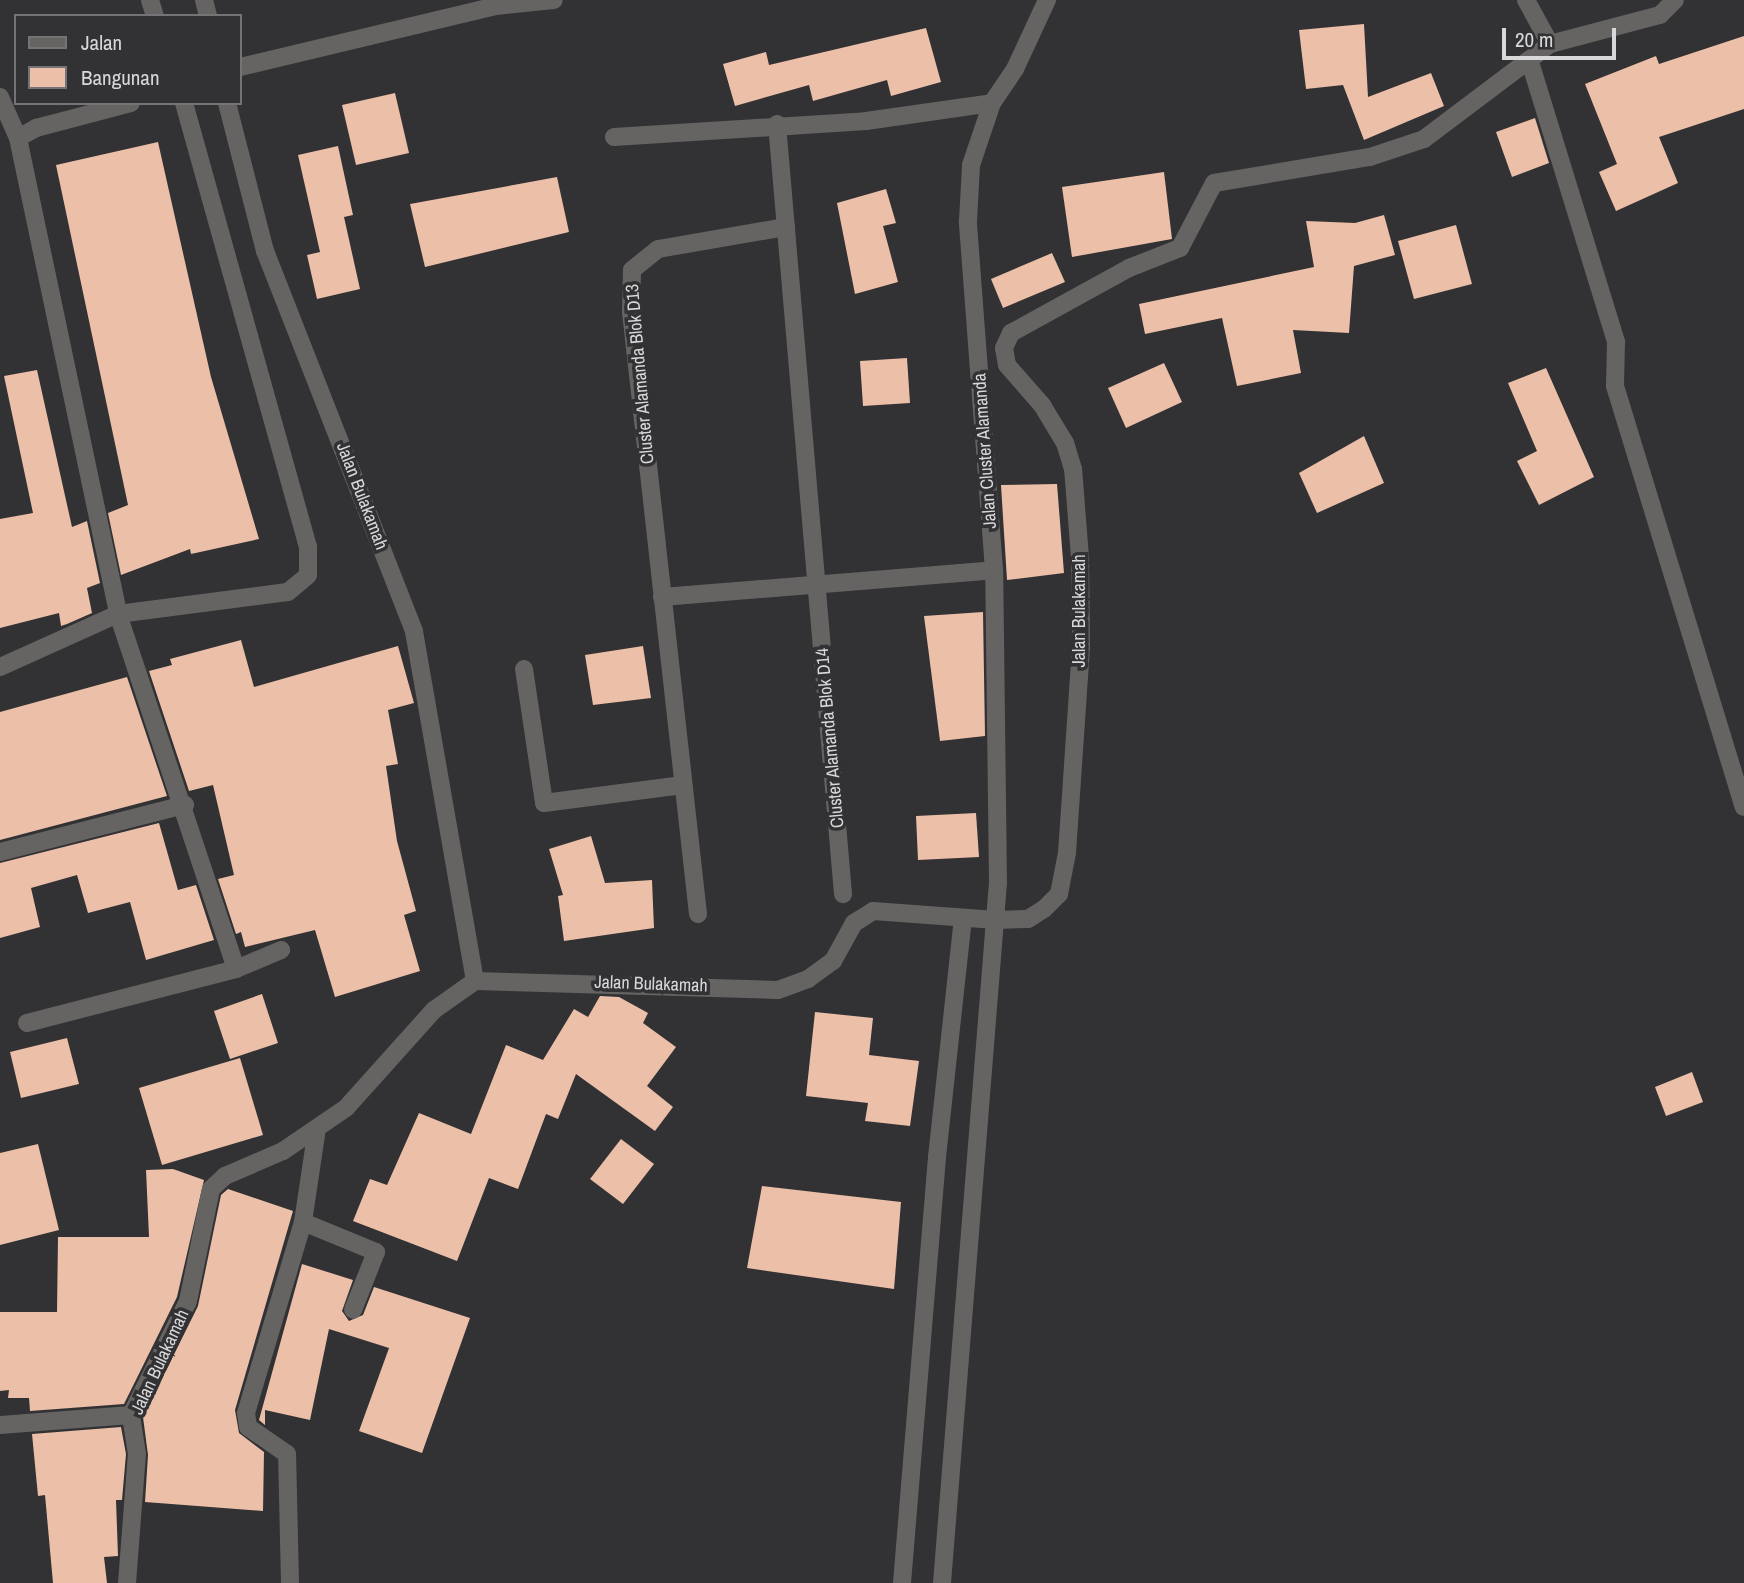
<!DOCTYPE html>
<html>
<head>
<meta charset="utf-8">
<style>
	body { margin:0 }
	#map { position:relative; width:1744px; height:1583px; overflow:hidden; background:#323133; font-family:"Archivo Narrow",sans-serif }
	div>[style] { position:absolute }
	.building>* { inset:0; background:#ecbfa9 }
	.minor>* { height:18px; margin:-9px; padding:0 9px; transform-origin:9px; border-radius:9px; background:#656463 }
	span { translate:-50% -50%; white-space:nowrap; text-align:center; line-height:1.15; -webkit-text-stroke:7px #323133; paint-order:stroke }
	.street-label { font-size:18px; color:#d8d7d9 }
	.legend { position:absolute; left:14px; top:14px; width:228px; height:91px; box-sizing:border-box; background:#323133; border:2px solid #747375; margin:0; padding:9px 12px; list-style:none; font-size:21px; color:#d8d7d9 }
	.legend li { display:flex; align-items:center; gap:14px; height:35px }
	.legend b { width:35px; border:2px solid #747375 }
	.scale { position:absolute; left:1502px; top:28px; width:114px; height:32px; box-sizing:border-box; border:4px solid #d8d7d9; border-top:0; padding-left:9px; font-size:21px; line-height:24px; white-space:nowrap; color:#d8d7d9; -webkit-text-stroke:5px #323133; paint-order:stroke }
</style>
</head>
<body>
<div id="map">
	<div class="building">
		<i style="clip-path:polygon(1364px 24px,1368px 97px,1431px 73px,1444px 106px,1364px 140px,1343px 85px,1306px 89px,1299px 30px)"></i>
		<i style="clip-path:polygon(926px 28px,941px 82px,891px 96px,887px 80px,813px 101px,809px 85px,735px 106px,723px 64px,766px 52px,769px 65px)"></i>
		<i style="clip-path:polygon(1744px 36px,1744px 109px,1659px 137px,1678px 183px,1616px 211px,1599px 172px,1617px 164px,1585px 84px,1656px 56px,1659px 64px)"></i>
		<i style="clip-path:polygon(395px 93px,409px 153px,356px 165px,342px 105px)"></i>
		<i style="clip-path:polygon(1535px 118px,1549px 163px,1512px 177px,1496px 132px)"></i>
		<i style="clip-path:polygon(158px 142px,211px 377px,259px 539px,191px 554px,190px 549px,121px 575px,108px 513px,128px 505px,56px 165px)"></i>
		<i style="clip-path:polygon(338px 146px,353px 215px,344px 217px,360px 289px,317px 299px,307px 255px,320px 252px,298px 155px)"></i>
		<i style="clip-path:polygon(1164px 172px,1172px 239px,1072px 257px,1062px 187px)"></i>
		<i style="clip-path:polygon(557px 177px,569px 232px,425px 267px,410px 204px)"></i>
		<i style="clip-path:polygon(886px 189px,896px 223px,883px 226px,898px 282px,855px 294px,837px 203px)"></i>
		<i style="clip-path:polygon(1384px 215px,1395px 255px,1354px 266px,1349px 333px,1293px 330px,1301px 373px,1237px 386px,1222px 318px,1145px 334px,1139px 304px,1314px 267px,1306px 221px,1355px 223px)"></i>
		<i style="clip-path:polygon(1456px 225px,1472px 284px,1414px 299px,1398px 241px)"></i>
		<i style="clip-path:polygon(1052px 253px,1065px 282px,1003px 308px,991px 279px)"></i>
		<i style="clip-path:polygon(907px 358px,910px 403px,863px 406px,860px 361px)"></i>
		<i style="clip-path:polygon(1164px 363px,1182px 402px,1126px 428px,1108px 388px)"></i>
		<i style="clip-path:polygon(1546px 368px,1594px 477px,1539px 505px,1517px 461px,1537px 451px,1508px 383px)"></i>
		<i style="clip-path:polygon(37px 370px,72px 527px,87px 521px,100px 583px,87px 588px,92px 613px,67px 624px,61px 626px,59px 613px,0 628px,0 519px,33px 513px,4px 376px)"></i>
		<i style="clip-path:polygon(1364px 436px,1384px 483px,1317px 513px,1299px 473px)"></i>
		<i style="clip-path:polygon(1057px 484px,1064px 573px,1007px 580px,1001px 485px)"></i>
		<i style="clip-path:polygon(983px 612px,985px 736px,940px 741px,924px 616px)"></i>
		<i style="clip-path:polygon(241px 640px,254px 687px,398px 646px,414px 703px,388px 710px,398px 764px,386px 766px,397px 841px,416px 911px,404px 915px,420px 971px,335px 997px,315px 930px,245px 947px,241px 932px,236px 934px,218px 879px,234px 875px,213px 785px,189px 791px,149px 671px,172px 665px,170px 659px)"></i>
		<i style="clip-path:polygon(643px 646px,651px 698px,593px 705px,585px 655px)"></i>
		<i style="clip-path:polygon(127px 677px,167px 796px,0 840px,0 712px)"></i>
		<i style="clip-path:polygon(976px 813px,979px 857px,918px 860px,916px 816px)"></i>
		<i style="clip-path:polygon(159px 823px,178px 890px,196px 885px,214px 940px,146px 960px,130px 902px,88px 913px,77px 875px,31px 888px,40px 927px,0 938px,0 863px)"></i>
		<i style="clip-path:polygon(591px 836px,605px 883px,652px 880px,654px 928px,564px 941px,558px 896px,563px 895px,549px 849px)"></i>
		<i style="clip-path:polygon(262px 994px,278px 1043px,230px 1059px,214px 1011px)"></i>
		<i style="clip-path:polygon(600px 996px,619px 997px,648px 1013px,643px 1023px,676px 1047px,647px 1086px,673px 1107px,655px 1131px,576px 1074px,558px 1119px,546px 1114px,518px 1189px,489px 1178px,457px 1261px,353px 1221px,370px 1179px,387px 1185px,419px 1113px,471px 1134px,506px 1045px,543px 1060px,574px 1009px,588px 1017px)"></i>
		<i style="clip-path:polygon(815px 1012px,873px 1018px,869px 1055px,919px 1061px,910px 1126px,865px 1121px,868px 1103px,806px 1096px)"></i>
		<i style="clip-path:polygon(67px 1038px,79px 1084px,21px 1098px,10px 1052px)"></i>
		<i style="clip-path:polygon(240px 1058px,263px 1135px,162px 1165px,139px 1088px)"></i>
		<i style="clip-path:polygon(1692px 1072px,1703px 1102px,1666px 1116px,1655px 1087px)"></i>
		<i style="clip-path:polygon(621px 1139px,654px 1164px,623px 1204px,590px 1179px)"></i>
		<i style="clip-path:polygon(38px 1144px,59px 1230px,0 1245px,0 1153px)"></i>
		<i style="clip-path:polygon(173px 1169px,204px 1180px,177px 1297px,124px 1404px,30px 1411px,29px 1398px,8px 1398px,9px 1390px,0 1391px,0 1312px,57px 1312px,58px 1237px,149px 1237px,146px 1170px)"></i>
		<i style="clip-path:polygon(762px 1186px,901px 1202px,894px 1289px,747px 1268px)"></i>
		<i style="clip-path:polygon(228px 1189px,293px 1211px,235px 1410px,239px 1433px,264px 1452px,263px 1511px,145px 1502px,148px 1455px,143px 1417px,198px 1306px,221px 1195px)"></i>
		<i style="clip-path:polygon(302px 1264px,353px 1280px,342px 1311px,349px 1321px,363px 1315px,374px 1287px,470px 1318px,422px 1453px,359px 1431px,389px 1348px,329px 1329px,310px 1420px,265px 1410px,265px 1425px,259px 1420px)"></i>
		<i style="clip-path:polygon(121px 1427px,126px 1454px,122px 1500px,116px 1500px,118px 1556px,104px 1557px,107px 1583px,53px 1583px,45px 1495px,38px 1496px,32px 1434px)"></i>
	</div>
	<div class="minor">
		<i style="left:150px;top:0;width:17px;rotate:73deg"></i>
		<i style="left:204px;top:0;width:16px;rotate:76deg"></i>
		<i style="left:1526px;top:0;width:50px;rotate:61.4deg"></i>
		<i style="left:1530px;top:62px;width:293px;rotate:72.9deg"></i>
		<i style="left:1616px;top:342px;width:44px;rotate:91.3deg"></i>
		<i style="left:1615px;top:386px;width:440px;rotate:73deg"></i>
		<i style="left:240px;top:67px;width:263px;rotate:-13.4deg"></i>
		<i style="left:496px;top:6px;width:58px;rotate:-5.9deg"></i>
		<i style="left:0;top:97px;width:45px;rotate:66.3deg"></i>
		<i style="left:18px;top:138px;width:21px;rotate:-29deg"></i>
		<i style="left:36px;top:128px;width:98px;rotate:-14.7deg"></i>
		<i style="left:777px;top:124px;width:773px;rotate:85.1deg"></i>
		<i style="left:614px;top:137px;width:253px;rotate:-3.6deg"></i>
		<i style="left:866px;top:121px;width:127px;rotate:-8.1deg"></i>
		<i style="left:18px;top:138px;width:486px;rotate:78.1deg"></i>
		<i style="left:118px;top:614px;width:374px;rotate:71.6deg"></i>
		<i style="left:236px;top:969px;width:49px;rotate:-22.9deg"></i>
		<i style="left:662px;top:597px;width:333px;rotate:-4.6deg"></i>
		<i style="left:0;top:667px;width:129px;rotate:-24.2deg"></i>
		<i style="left:118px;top:614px;width:171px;rotate:-7.4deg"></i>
		<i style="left:288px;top:592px;width:26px;rotate:-40deg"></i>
		<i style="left:308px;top:575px;width:28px;rotate:-90deg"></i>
		<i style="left:308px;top:547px;width:461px;rotate:-105.6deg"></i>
		<i style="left:524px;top:669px;width:135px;rotate:81.5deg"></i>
		<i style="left:544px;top:803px;width:140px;rotate:-7.4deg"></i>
		<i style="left:0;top:852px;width:191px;rotate:-14.3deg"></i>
		<i style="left:698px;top:914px;width:606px;rotate:-96.35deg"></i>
		<i style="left:631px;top:312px;width:42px;rotate:-88.6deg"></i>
		<i style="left:632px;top:270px;width:33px;rotate:-39deg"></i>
		<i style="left:658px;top:249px;width:130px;rotate:-9.8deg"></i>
		<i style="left:475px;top:981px;width:303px;rotate:1.7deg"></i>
		<i style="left:778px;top:990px;width:32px;rotate:-20deg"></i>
		<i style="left:808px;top:979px;width:31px;rotate:-36deg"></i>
		<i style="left:833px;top:961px;width:43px;rotate:-61.1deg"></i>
		<i style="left:854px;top:923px;width:22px;rotate:-32deg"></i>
		<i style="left:873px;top:911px;width:123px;rotate:4.2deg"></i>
		<i style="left:996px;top:920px;width:32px;rotate:-2deg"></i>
		<i style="left:1028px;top:919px;width:19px;rotate:-32deg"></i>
		<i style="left:1044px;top:909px;width:21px;rotate:-45deg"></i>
		<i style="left:1059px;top:894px;width:42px;rotate:-79deg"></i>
		<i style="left:1067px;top:853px;width:207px;rotate:-86.1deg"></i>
		<i style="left:1081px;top:646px;width:89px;rotate:-90.6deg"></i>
		<i style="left:1080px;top:557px;width:88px;rotate:-94.5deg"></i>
		<i style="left:1073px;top:469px;width:27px;rotate:-107deg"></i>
		<i style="left:1065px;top:443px;width:44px;rotate:-121.2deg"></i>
		<i style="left:1042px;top:405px;width:53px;rotate:-131.2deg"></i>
		<i style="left:1007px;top:365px;width:17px;rotate:-100deg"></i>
		<i style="left:1004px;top:348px;width:17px;rotate:-65deg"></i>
		<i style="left:1011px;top:333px;width:135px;rotate:-28.8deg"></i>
		<i style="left:1129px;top:268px;width:55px;rotate:-21.4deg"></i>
		<i style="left:1180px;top:248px;width:73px;rotate:-62.4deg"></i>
		<i style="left:1214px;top:183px;width:158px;rotate:-9.5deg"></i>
		<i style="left:1370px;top:157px;width:57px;rotate:-18.4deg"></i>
		<i style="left:1424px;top:139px;width:158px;rotate:-37deg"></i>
		<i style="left:1550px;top:44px;width:114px;rotate:-14.8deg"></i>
		<i style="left:1660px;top:15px;width:21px;rotate:-45deg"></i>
		<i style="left:27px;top:1023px;width:216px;rotate:-14.5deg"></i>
		<i style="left:303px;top:1222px;width:79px;rotate:22.3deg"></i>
		<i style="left:376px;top:1252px;width:62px;rotate:111.6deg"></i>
		<i style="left:0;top:1425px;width:131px;rotate:-4.4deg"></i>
		<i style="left:127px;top:1583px;width:129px;rotate:-85.6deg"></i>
		<i style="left:137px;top:1454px;width:39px;rotate:-99deg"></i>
		<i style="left:131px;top:1415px;width:127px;rotate:-63.4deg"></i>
		<i style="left:188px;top:1301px;width:114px;rotate:-78.4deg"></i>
		<i style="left:211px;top:1189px;width:19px;rotate:-43deg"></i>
		<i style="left:225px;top:1176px;width:63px;rotate:-23.3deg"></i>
		<i style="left:283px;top:1151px;width:76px;rotate:-34.3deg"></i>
		<i style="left:346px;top:1108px;width:132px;rotate:-48.1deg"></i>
		<i style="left:434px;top:1010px;width:50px;rotate:-35.3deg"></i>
		<i style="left:475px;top:981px;width:355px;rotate:-99.9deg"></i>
		<i style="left:414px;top:631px;width:408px;rotate:-111.4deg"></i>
		<i style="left:265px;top:251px;width:153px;rotate:-104.4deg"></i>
		<i style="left:290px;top:1583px;width:129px;rotate:-91.3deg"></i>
		<i style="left:287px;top:1454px;width:47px;rotate:-145.3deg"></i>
		<i style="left:248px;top:1427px;width:14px;rotate:-98deg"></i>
		<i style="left:246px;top:1413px;width:199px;rotate:-73.4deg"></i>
		<i style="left:303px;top:1222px;width:95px;rotate:-81.5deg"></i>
		<i style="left:902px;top:1583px;width:427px;rotate:-85.3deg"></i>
		<i style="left:937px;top:1157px;width:240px;rotate:-83.8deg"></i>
		<i style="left:942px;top:1583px;width:702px;rotate:-85.43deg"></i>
		<i style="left:998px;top:883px;width:313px;rotate:-90.7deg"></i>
		<i style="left:994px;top:570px;width:350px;rotate:-94.3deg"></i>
		<i style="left:968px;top:221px;width:56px;rotate:-86.9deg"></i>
		<i style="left:971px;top:165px;width:65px;rotate:-71.3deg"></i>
		<i style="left:992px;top:103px;width:41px;rotate:-55.9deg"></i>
		<i style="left:1015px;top:69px;width:76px;rotate:-65.1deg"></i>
	</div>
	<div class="street-label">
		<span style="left:640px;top:374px;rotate:-95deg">Cluster Alamanda Blok D13</span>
		<span style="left:985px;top:451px;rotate:-94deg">Jalan Cluster Alamanda</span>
		<span style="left:362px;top:496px;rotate:69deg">Jalan Bulakamah</span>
		<span style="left:1079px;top:611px;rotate:-90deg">Jalan Bulakamah</span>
		<span style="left:830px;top:738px;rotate:-95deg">Cluster Alamanda Blok D14</span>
		<span style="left:651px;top:984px;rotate:2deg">Jalan Bulakamah</span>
		<span style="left:160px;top:1362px;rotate:-65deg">Jalan Bulakamah</span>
	</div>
	<ul class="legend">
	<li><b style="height:9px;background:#656463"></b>Jalan</li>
	<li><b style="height:19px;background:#ecbfa9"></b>Bangunan</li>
	</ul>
	<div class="scale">20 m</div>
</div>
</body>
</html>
